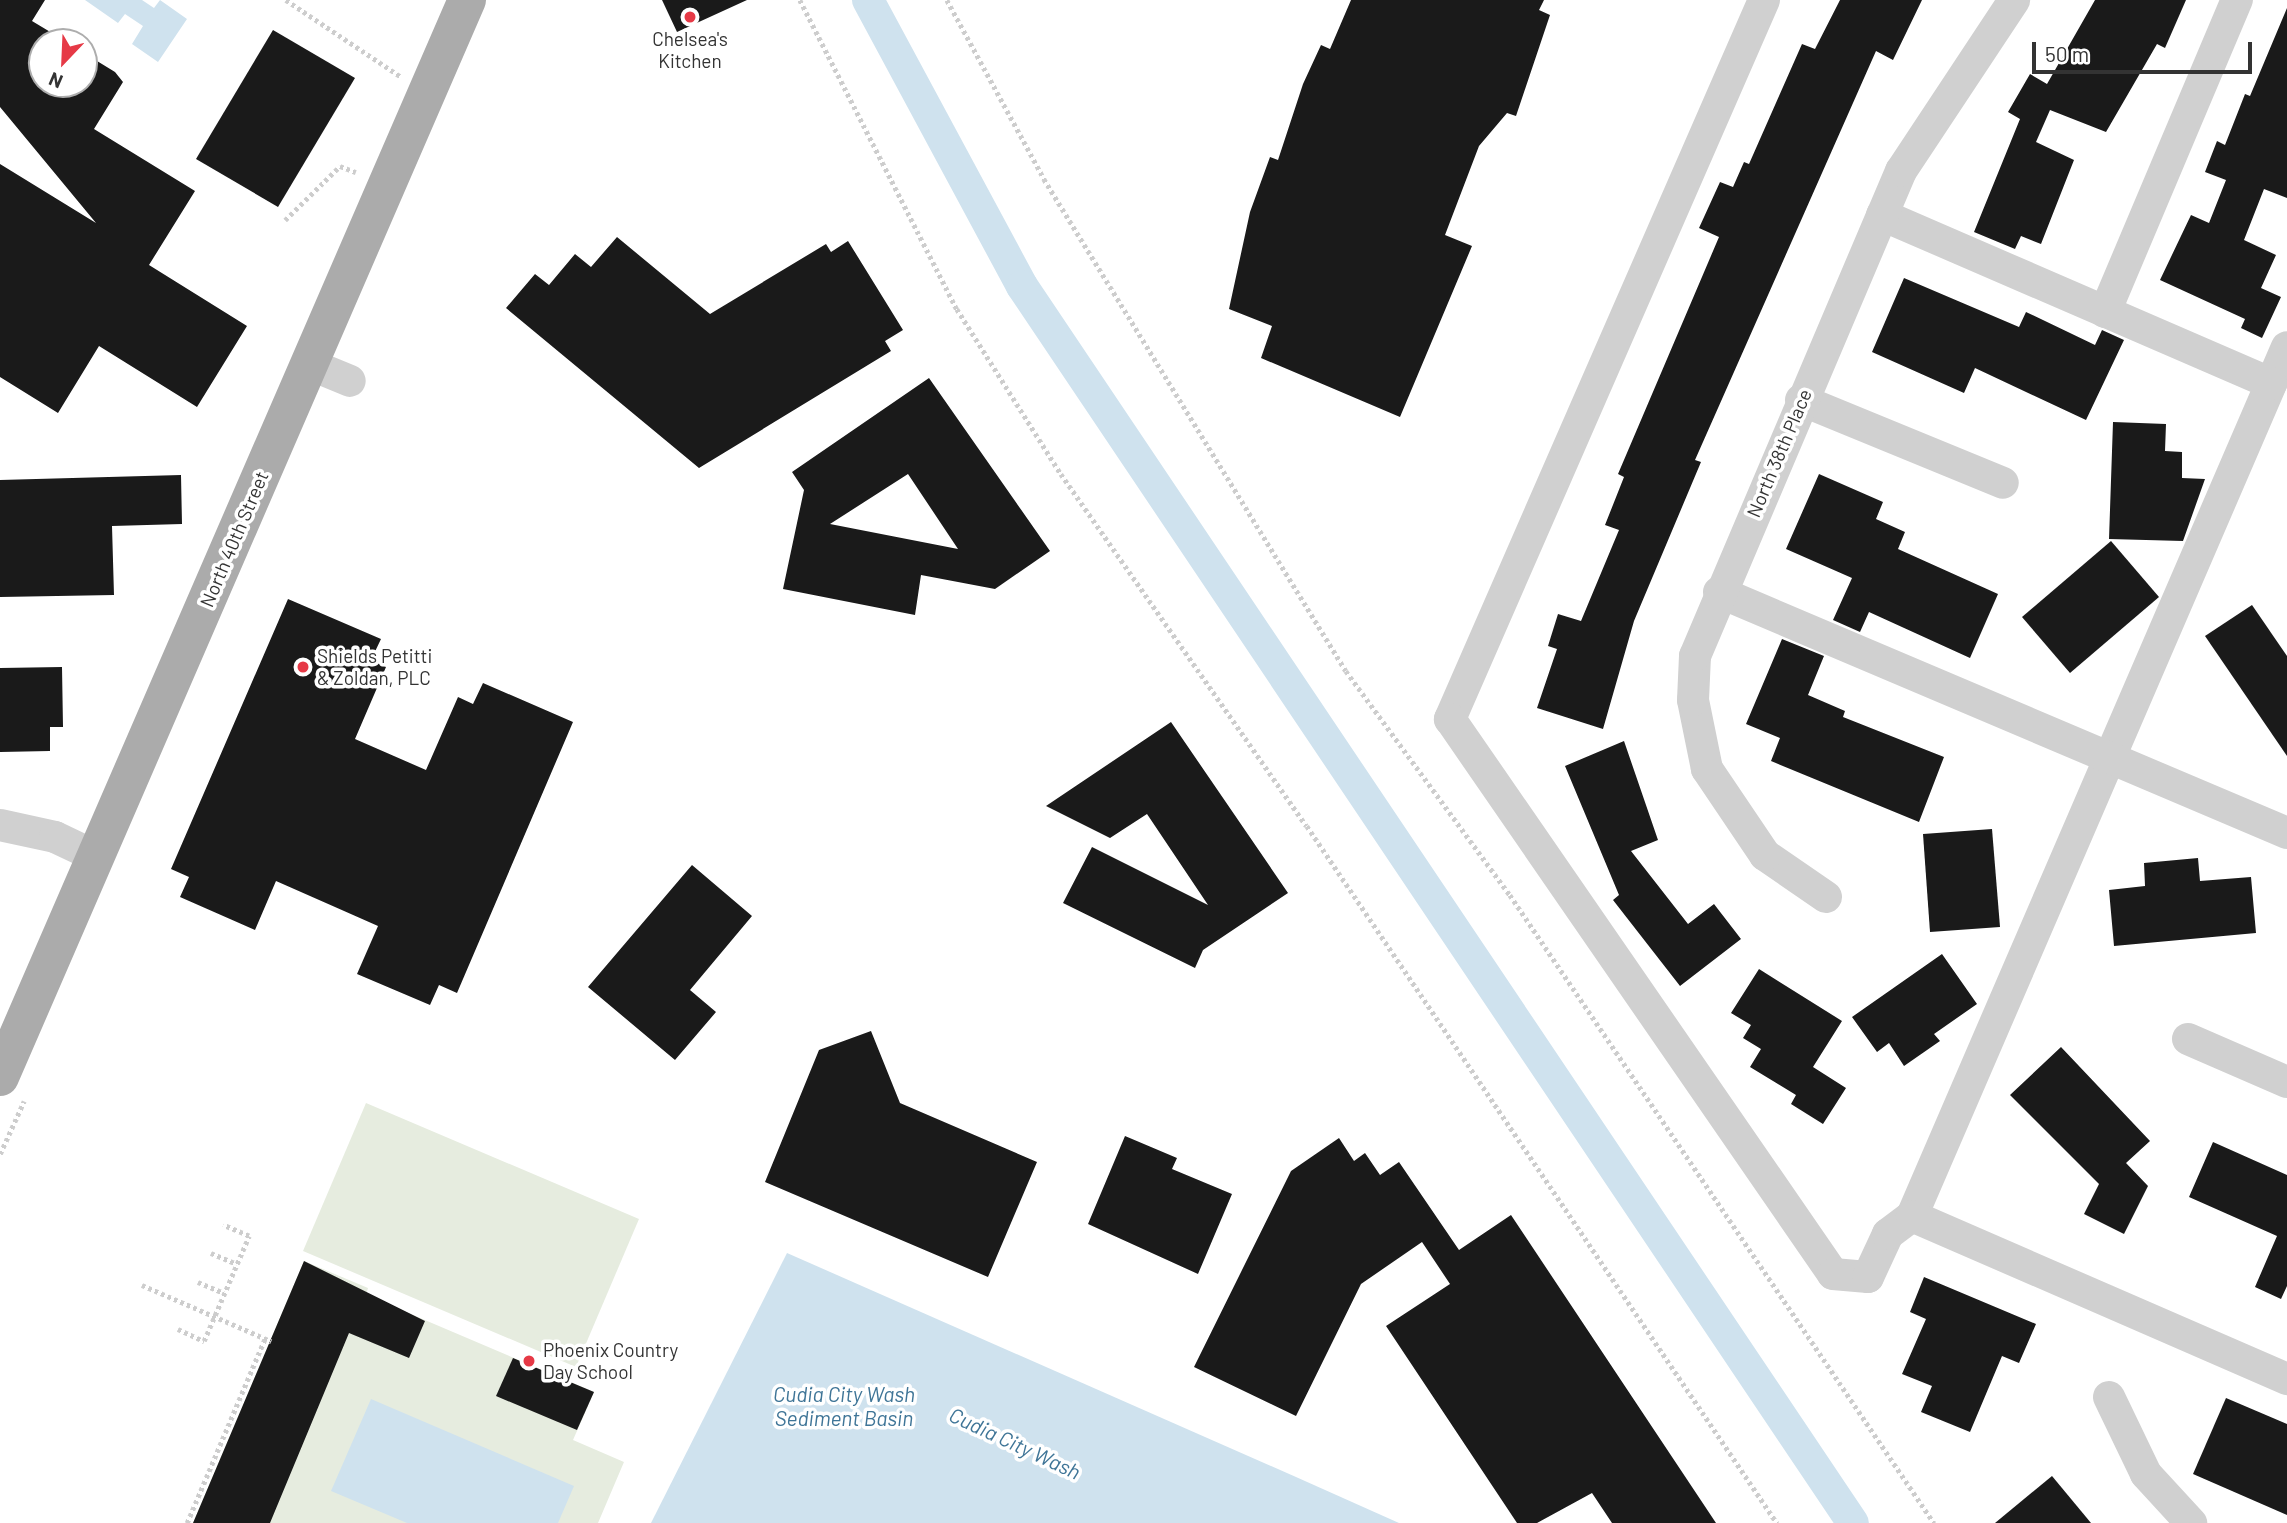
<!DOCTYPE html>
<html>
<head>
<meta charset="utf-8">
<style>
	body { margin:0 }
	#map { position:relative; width:2287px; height:1523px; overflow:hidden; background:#fff; font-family:Barlow,sans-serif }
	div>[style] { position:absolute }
	.green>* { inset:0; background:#e6ecdf }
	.water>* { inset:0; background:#cfe2ee }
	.canal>* { height:32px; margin:-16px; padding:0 16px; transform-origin:16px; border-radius:16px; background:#cfe2ee }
	.building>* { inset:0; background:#1a1a1a }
	.path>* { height:4.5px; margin-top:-2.25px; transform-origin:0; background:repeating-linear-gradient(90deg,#cdcdcd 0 3.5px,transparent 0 7px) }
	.minor>* { height:32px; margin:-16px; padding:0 16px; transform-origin:16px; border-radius:16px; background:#d0d0d0 }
	.major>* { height:38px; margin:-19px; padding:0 19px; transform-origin:19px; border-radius:19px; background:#ababab }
	.dots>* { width:19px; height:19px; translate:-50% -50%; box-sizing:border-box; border:4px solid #fff; border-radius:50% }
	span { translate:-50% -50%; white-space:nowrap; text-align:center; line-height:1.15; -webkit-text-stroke:7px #fff; paint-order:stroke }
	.poi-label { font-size:19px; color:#333 }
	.left { translate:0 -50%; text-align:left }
	.street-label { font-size:19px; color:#333 }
	.water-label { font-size:21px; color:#3f7597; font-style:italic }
	.north { position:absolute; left:28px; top:28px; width:70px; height:70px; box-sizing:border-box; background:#fff; border:2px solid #adadad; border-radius:50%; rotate:203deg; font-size:19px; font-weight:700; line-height:28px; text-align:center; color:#333 }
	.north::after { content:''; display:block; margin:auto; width:24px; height:32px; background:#e63946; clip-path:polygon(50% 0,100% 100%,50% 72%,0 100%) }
	.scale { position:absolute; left:2032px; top:42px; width:220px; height:32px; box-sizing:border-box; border:4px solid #333; border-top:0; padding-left:9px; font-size:21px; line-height:24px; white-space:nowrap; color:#333; -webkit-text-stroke:5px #fff; paint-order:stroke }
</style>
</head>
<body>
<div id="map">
	<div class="green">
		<i style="clip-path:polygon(366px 1103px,639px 1219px,576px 1367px,303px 1251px)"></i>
		<i style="clip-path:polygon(304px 1261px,368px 1288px,366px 1295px,594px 1392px,573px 1440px,624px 1462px,598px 1523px,193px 1523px)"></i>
	</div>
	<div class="water">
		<i style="clip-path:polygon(85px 0,142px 0,154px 8px,160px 0,187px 19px,158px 62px,132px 44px,143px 26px,125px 14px,118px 23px)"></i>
		<i style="clip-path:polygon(787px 1253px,1296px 1477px,1399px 1523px,651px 1523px)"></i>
		<i style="clip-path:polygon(371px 1399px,574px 1486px,558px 1523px,407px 1523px,331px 1491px)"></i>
	</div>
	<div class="canal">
		<i style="left:868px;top:0;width:325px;rotate:61.7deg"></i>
		<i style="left:1022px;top:286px;width:1490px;rotate:56.11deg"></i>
	</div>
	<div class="building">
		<i style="clip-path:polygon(0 0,45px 0,32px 21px,67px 42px,42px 42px,42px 84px,84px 84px,84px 53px,115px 72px,123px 82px,94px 129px,195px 191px,149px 265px,247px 326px,197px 407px,99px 346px,58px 413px,0 377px,0 164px,96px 223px,0 107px)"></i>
		<i style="clip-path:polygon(662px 0,747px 0,677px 32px)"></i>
		<i style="clip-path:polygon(1351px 0,1544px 0,1539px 10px,1550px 15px,1516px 116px,1507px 113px,1479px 146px,1445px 235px,1472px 246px,1400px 417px,1261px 358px,1272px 326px,1229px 309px,1250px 212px,1270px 157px,1278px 160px,1303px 84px,1321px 45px,1330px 49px)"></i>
		<i style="clip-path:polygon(1840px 0,1922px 0,1893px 60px,1876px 51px,1695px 460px,1701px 462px,1634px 621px,1603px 729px,1537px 708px,1557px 649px,1548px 646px,1558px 614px,1581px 621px,1619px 530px,1605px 525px,1624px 477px,1618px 474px,1719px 237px,1699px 228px,1720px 182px,1733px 187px,1744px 162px,1749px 164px,1802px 44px,1815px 49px)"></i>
		<i style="clip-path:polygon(2095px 0,2186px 0,2165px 48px,2157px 44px,2106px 132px,2050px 110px,2036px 142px,2074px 160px,2041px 244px,2021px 236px,2015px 249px,1974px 232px,2020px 119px,2008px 112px,2030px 74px,2047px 84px)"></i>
		<i style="clip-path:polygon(2287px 8px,2287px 198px,2264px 189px,2244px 240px,2276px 255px,2261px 288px,2281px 297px,2262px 338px,2241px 328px,2245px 319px,2160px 280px,2191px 215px,2209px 223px,2226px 180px,2205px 172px,2217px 141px,2225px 145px,2245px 94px,2250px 96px)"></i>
		<i style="clip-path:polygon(273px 30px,355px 78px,278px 207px,196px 159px)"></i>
		<i style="clip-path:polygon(617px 237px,710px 314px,826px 244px,831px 252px,848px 241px,903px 330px,885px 341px,891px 351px,699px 468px,506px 308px,535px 274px,549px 285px,575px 254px,591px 267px)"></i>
		<i style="clip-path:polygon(1904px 278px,2019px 327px,2026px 312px,2095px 345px,2102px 330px,2124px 340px,2086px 420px,1975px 368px,1964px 393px,1872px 352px)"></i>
		<i style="clip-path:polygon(evenodd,929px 378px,1050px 551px,995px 589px,921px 575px,915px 615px,783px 589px,804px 490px,792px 472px,929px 378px,908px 474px,958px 549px,830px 524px,908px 474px)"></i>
		<i style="clip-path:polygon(2113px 422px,2166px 424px,2165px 451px,2182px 452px,2182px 478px,2205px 479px,2183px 541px,2109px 539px)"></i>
		<i style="clip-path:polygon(1819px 474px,1883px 502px,1876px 519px,1905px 532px,1898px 549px,1998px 594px,1970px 658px,1869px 612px,1860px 632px,1833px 620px,1852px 578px,1786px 549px)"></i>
		<i style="clip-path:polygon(181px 475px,182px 524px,112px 526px,114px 595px,0 597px,0 480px)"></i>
		<i style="clip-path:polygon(2111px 541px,2159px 597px,2070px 673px,2022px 617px)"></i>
		<i style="clip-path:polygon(288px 599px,381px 639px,371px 660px,386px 667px,355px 739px,426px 770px,458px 697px,473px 704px,483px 683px,573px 722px,457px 993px,439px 985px,430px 1005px,357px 974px,378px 926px,335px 907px,276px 881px,255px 930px,180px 897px,189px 877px,171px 869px)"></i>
		<i style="clip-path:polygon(2252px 605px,2287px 656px,2287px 756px,2205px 636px)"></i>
		<i style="clip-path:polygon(1782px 639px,1824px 656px,1808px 695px,1845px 711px,1843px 717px,1944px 757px,1919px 822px,1771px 761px,1780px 738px,1746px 724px)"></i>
		<i style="clip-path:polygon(62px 667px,63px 727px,50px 727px,50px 751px,0 752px,0 668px)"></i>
		<i style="clip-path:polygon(1171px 722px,1288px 893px,1203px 950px,1195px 968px,1063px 903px,1092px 847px,1208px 905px,1147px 814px,1110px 838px,1046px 806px)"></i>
		<i style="clip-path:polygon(1624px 741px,1658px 840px,1631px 851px,1688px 924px,1714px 904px,1741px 939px,1680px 986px,1613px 900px,1619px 895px,1565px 766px)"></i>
		<i style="clip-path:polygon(1992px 829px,2000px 927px,1930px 932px,1923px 834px)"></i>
		<i style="clip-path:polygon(2198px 858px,2200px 881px,2251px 877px,2256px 933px,2114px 946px,2109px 890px,2145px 886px,2144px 863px)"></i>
		<i style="clip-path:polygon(692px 865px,752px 916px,690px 990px,716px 1012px,675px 1060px,588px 987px)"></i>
		<i style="clip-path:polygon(1942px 954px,1977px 1004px,1934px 1034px,1940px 1041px,1904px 1066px,1889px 1043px,1877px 1052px,1852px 1017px)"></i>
		<i style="clip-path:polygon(1759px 969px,1842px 1021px,1813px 1067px,1846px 1088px,1823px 1124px,1791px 1104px,1796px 1095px,1750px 1067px,1761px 1049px,1743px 1038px,1751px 1025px,1731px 1013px)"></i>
		<i style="clip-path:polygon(871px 1031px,900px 1103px,1037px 1162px,988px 1277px,765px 1182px,819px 1050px)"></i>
		<i style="clip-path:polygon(2061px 1047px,2150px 1141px,2126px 1163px,2148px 1186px,2124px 1234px,2084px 1214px,2099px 1184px,2010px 1095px)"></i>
		<i style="clip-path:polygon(1125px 1136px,1177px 1158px,1172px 1169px,1232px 1194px,1198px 1274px,1088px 1224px)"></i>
		<i style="clip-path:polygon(1339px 1138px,1354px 1161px,1365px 1153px,1380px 1175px,1399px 1162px,1459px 1250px,1511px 1215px,1716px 1523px,1612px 1523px,1592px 1493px,1537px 1523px,1517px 1523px,1386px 1326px,1450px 1284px,1422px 1242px,1361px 1284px,1296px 1416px,1194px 1367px,1291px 1171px)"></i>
		<i style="clip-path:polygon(2213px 1142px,2287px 1175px,2287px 1286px,2281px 1299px,2255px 1287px,2277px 1236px,2189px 1197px)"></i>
		<i style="clip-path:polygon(304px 1261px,425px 1321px,409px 1358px,349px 1333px,270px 1523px,193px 1523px)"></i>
		<i style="clip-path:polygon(1924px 1277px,2036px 1324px,2019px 1363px,2002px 1356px,1970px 1432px,1921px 1412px,1932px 1386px,1902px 1374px,1926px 1319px,1910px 1312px)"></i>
		<i style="clip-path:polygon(513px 1358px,594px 1392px,577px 1430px,496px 1396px)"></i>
		<i style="clip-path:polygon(2226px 1398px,2287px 1424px,2287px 1515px,2193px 1474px)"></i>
		<i style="clip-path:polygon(2052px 1476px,2091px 1523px,1995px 1523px)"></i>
	</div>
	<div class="path">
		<i style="left:286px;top:0;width:137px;rotate:33.7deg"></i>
		<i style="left:800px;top:0;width:347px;rotate:63.1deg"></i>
		<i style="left:957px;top:309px;width:195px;rotate:57.8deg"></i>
		<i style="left:1061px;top:474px;width:429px;rotate:55.1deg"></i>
		<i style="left:1307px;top:826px;width:841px;rotate:56.01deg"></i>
		<i style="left:947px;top:0;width:204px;rotate:61.5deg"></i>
		<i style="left:1044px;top:179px;width:577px;rotate:58.46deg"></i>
		<i style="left:1346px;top:671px;width:278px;rotate:53.8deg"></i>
		<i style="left:1510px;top:895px;width:758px;rotate:55.97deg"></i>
		<i style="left:285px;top:220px;width:77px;rotate:-44.5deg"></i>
		<i style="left:340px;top:166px;width:17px;rotate:21deg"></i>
		<i style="left:0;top:1154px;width:58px;rotate:-65.6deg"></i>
		<i style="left:211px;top:1253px;width:28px;rotate:23deg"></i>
		<i style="left:198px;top:1282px;width:28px;rotate:23deg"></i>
		<i style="left:142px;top:1285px;width:141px;rotate:23.5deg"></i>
		<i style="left:178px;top:1329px;width:29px;rotate:25deg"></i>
		<i style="left:204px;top:1341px;width:114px;rotate:-66.8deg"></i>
		<i style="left:249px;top:1236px;width:28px;rotate:-157deg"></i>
		<i style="left:187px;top:1523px;width:201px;rotate:-67.1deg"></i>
	</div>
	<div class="minor">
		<i style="left:1764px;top:0;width:785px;rotate:113.59deg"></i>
		<i style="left:1450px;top:719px;width:674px;rotate:55.39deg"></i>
		<i style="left:1833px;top:1274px;width:35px;rotate:5deg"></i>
		<i style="left:1868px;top:1277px;width:47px;rotate:-65.1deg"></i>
		<i style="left:1888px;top:1234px;width:30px;rotate:-37deg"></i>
		<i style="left:1912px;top:1216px;width:946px;rotate:-66.66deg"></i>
		<i style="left:1882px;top:215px;width:424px;rotate:23.4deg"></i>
		<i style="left:2105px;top:312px;width:339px;rotate:-67.1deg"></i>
		<i style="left:309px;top:364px;width:44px;rotate:22.5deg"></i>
		<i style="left:1801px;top:400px;width:218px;rotate:22.3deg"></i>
		<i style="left:1719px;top:592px;width:617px;rotate:22.99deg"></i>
		<i style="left:0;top:825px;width:56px;rotate:12.3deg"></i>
		<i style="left:55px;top:837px;width:44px;rotate:25.4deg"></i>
		<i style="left:1826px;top:897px;width:74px;rotate:-145.5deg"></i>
		<i style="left:1765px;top:855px;width:104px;rotate:-124deg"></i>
		<i style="left:1707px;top:769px;width:70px;rotate:-101.5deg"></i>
		<i style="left:1693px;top:700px;width:44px;rotate:-87.4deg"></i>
		<i style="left:1695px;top:656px;width:527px;rotate:-66.99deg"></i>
		<i style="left:1901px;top:171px;width:205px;rotate:-56.5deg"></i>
		<i style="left:2188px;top:1039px;width:108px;rotate:23.5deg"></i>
		<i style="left:1912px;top:1216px;width:409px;rotate:23.5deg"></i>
		<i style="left:2109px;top:1397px;width:85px;rotate:64.3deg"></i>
		<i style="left:2146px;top:1474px;width:67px;rotate:47.4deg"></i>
	</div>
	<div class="major">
		<i style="left:0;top:1077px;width:1174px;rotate:-66.56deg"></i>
	</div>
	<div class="dots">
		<i style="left:690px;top:17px;background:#e63946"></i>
		<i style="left:303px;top:667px;background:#e63946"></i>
		<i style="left:529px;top:1361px;background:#e63946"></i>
	</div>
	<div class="poi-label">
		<span style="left:690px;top:50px">Chelsea's<br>Kitchen</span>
		<span class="left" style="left:317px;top:667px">Shields Petitti<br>&amp; Zoldan, PLC</span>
		<span class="left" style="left:543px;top:1361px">Phoenix Country<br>Day School</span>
	</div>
	<div class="street-label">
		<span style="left:1779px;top:453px;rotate:-67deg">North 38th Place</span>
		<span style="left:234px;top:539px;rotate:-67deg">North 40th Street</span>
	</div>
	<div class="water-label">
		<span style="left:844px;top:1406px">Cudia City Wash<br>Sediment Basin</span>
		<span style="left:1015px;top:1443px;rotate:25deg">Cudia City Wash</span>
	</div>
	<div class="north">N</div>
	<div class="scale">50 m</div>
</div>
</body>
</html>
